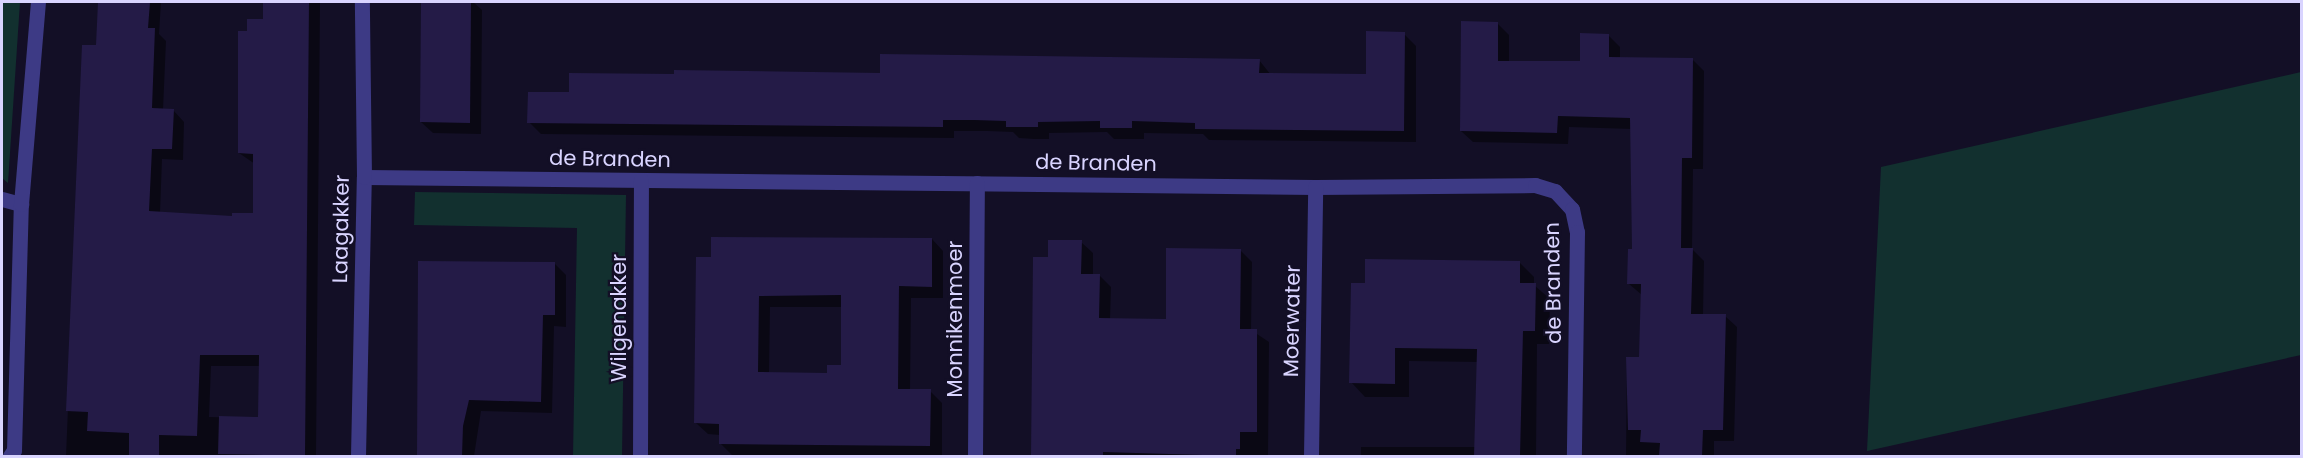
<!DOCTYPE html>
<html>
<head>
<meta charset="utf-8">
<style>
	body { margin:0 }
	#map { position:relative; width:2303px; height:458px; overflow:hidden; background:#130f26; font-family:Poppins,sans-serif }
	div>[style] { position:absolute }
	.green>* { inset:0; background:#12302f }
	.shadow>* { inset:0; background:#0007 }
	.building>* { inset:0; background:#241b47 }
	.minor>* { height:15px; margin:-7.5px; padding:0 7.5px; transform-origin:7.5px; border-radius:7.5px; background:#3d3a85 }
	span { translate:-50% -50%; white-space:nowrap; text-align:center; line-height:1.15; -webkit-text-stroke:4.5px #130f26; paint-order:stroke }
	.street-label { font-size:21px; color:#d9d4ff }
	.frame { position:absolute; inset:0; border:3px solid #d9d4ff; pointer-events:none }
</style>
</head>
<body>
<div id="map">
	<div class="green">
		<i style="clip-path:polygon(2px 2px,20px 2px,8px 183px,2px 178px)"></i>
		<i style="clip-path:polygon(2301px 72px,2301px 355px,1867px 451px,1881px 167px)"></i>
		<i style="clip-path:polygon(415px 192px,626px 195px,622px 456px,573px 456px,577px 228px,414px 225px)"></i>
	</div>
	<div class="shadow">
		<i style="clip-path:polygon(evenodd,99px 2px,161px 2px,159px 34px,166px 41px,163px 110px,173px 110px,184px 122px,183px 160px,162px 159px,160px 213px,234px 217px,254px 214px,255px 164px,239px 153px,249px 33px,264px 21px,265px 2px,320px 2px,316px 456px,66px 456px,83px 46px,98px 47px,99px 2px,211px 366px,260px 366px,259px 418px,209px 417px,211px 366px)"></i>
		<i style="clip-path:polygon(423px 2px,473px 2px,482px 10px,481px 134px,433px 133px,421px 122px)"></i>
		<i style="clip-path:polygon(1498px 24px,1509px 35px,1509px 62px,1581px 63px,1608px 35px,1620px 47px,1620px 59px,1692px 59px,1704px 71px,1703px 169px,1693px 169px,1692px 249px,1704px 261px,1703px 315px,1725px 316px,1737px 327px,1734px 441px,1714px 441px,1714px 456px,1626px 456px,1627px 359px,1641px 359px,1642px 295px,1629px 284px,1634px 250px,1632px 129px,1569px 127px,1568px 144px,1473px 142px,1461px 131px)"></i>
		<i style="clip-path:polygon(1404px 34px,1416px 46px,1416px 142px,1209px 140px,1203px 134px,1144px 133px,1144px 139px,1114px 139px,1107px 132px,1049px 133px,1049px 139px,1034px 139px,1019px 138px,1013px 132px,987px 131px,954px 131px,954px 138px,541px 134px,529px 122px,570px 93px,882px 74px,1259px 60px,1271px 75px,1367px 76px)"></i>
		<i style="clip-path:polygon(evenodd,932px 239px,943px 251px,943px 298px,911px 298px,910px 391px,930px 391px,942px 403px,942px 456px,732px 455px,720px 443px,720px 435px,708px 434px,696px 423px,698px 259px,932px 239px,770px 307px,843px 307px,843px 367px,829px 375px,769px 373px,770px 307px)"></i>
		<i style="clip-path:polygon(1081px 242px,1093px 253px,1093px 275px,1099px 275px,1111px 287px,1110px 320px,1168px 320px,1240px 250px,1252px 262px,1251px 330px,1269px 342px,1268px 456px,1034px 456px,1034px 258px,1049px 258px)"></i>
		<i style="clip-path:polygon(1519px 262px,1534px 277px,1534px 285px,1550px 299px,1549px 344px,1537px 344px,1536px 456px,1361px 456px,1361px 447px,1476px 447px,1478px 362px,1409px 361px,1409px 397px,1365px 397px,1351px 382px,1366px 285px)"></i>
		<i style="clip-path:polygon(420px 263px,555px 264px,566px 275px,566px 327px,554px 326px,552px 413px,481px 411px,474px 456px,418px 456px)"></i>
	</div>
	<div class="building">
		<i style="clip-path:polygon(98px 2px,150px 2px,148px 28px,155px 28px,152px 108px,174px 109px,172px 149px,152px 149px,149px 211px,232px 216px,232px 213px,253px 213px,253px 154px,238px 153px,238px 31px,247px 31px,247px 19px,263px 19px,263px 2px,309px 2px,305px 456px,218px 454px,219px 416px,258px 417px,259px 355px,200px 355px,197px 436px,159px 435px,159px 456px,129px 456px,129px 433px,87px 431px,88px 412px,66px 411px,82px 45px,96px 45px)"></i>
		<i style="clip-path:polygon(421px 2px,471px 2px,470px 123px,420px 122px)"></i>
		<i style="clip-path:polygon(1461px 21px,1498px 22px,1498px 61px,1580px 61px,1580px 33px,1609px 34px,1609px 57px,1693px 58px,1692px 158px,1682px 158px,1681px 248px,1693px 248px,1691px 314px,1726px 314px,1723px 430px,1703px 430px,1702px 456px,1659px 456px,1660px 443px,1640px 442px,1641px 430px,1628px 430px,1626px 357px,1639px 357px,1641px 284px,1627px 284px,1628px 249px,1632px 249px,1630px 118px,1558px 116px,1557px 133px,1460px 131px)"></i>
		<i style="clip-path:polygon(1366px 31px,1405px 32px,1404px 131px,1195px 129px,1195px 123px,1132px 121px,1132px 128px,1100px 128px,1100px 121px,1038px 122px,1038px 127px,1006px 127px,1006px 121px,974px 120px,943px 120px,943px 127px,527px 123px,528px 92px,569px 92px,569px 73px,674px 74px,674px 70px,880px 73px,880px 54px,1260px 59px,1259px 73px,1366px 74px)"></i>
		<i style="clip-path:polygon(evenodd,711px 237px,932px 238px,932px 287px,899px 286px,898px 389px,931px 389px,930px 446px,719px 444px,719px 424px,694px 423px,696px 257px,711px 257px,711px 237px,841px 295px,841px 365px,827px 365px,827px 373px,758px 372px,759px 296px,841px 295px)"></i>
		<i style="clip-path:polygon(1048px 240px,1082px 240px,1081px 274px,1100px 274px,1099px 318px,1166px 319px,1166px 248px,1241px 249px,1240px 329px,1257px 329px,1257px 432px,1240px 432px,1240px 449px,1236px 449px,1236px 456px,1103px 452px,1103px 456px,1031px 456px,1033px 257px,1048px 257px)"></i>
		<i style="clip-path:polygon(1365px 259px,1520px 261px,1520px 283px,1536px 283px,1535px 331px,1523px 331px,1520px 456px,1474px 456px,1477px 349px,1395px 348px,1395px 384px,1349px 383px,1351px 283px,1365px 283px)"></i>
		<i style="clip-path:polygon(418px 261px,555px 262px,555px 315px,543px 315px,541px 402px,469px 400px,463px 426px,462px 456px,417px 456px)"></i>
	</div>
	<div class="minor">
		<i style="left:364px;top:177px;width:951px;rotate:0.6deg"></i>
		<i style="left:1315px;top:187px;width:220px;rotate:-0.5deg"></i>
		<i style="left:1535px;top:185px;width:21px;rotate:17deg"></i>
		<i style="left:1555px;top:191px;width:25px;rotate:47deg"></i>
		<i style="left:1572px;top:209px;width:24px;rotate:78deg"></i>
		<i style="left:1577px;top:232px;width:224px;rotate:90.8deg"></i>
		<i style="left:2px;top:199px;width:20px;rotate:15deg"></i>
		<i style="left:10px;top:456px;width:7px;rotate:-56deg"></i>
		<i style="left:14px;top:450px;width:246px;rotate:-88.4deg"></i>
		<i style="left:21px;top:204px;width:203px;rotate:-85.2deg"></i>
		<i style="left:358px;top:456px;width:279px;rotate:-88.8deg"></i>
		<i style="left:364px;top:177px;width:175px;rotate:-90.7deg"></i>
		<i style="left:640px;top:456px;width:276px;rotate:-89.8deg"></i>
		<i style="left:975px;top:456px;width:273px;rotate:-89.6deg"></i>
		<i style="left:1311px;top:456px;width:269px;rotate:-89.1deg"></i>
	</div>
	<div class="street-label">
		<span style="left:610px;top:159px;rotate:1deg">de Branden</span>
		<span style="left:1096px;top:163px;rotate:1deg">de Branden</span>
		<span style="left:341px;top:229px;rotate:-89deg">Laagakker</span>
		<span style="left:1553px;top:283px;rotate:-91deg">de Branden</span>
		<span style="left:619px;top:318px;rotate:-90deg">Wilgenakker</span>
		<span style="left:955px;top:319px;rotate:-90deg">Monnikenmoer</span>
		<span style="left:1292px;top:321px;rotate:-89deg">Moerwater</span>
	</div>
	<div class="frame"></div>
</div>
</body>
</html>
